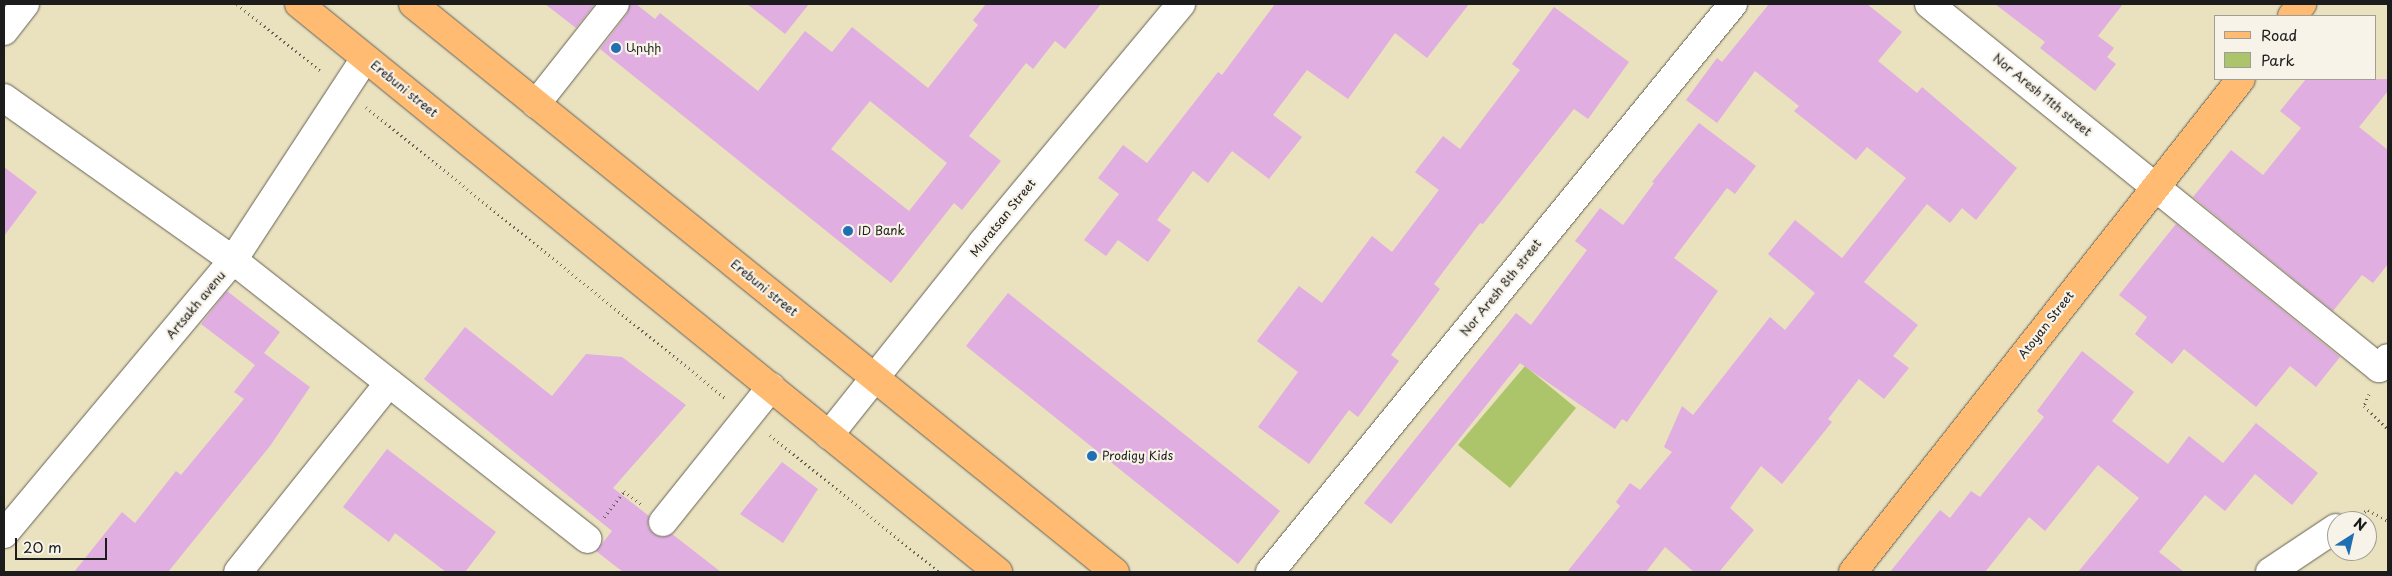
<!DOCTYPE html>
<html>
<head>
<meta charset="utf-8">
<style>
	body { margin:0 }
	#map { position:relative; width:2392px; height:576px; overflow:hidden; background:#eae1bf; font-family:"Playpen Sans","Noto Sans Armenian",sans-serif }
	div>[style] { position:absolute }
	.green>* { inset:0; background:#acc46a }
	.building>* { inset:0; background:#e0aee0 }
	.path>* { height:3px; margin-top:-1.5px; transform-origin:0; background:repeating-linear-gradient(90deg,#646155 0 1px,transparent 0 5px) }
	.roads { filter:drop-shadow(0 0 1px #646155) drop-shadow(0 0 1px #646155) }
	.minor>* { height:28px; margin:-14px; padding:0 14px; transform-origin:14px; border-radius:14px; background:#fff }
	.major>* { height:28px; margin:-14px; padding:0 14px; transform-origin:14px; border-radius:14px; background:#febb71 }
	.dots>* { width:14px; height:14px; translate:-50% -50%; box-sizing:border-box; border:2px solid #f7f3e8; border-radius:50% }
	span { translate:-50% -50%; white-space:nowrap; text-align:center; line-height:1.15; -webkit-text-stroke:4.5px #f7f3e8; paint-order:stroke }
	.poi-label { font-size:12px; color:#1c1c1c }
	.left { translate:0 -50%; text-align:left }
	.street-label { font-size:12px; color:#1c1c1c }
	.frame { position:absolute; inset:0; border:5px solid #1c1c1c; pointer-events:none }
	.legend { position:absolute; left:2214px; top:15px; width:162px; height:65px; box-sizing:border-box; background:#f7f3e8; border:1px solid #9f9d96; margin:0; padding:6px 9px; list-style:none; font-size:15px; color:#1c1c1c }
	.legend li { display:flex; align-items:center; gap:10px; height:25px }
	.legend b { width:25px; border:1px solid #9f9d96 }
	.north { position:absolute; left:2327px; top:511px; width:50px; height:50px; box-sizing:border-box; background:#f7f3e8; border:1px solid #9f9d96; border-radius:50%; rotate:35deg; font-size:14px; font-weight:700; line-height:20px; text-align:center; color:#1c1c1c }
	.north::after { content:''; display:block; margin:auto; width:18px; height:22px; background:#1f6fb2; clip-path:polygon(50% 0,100% 100%,50% 72%,0 100%) }
	.scale { position:absolute; left:15px; top:538px; width:92px; height:22px; box-sizing:border-box; border:2px solid #1c1c1c; border-top:0; padding-left:6px; font-size:15px; line-height:18px; white-space:nowrap; color:#1c1c1c; -webkit-text-stroke:4px #f7f3e8; paint-order:stroke }
</style>
</head>
<body>
<div id="map">
	<div class="green">
		<i style="clip-path:polygon(1525px 366px,1576px 408px,1510px 488px,1458px 445px)"></i>
	</div>
	<div class="building">
		<i style="clip-path:polygon(545px 4px,595px 4px,576px 28px)"></i>
		<i style="clip-path:polygon(evenodd,630px 4px,636px 4px,655px 19px,660px 13px,758px 91px,805px 31px,832px 52px,852px 27px,928px 88px,978px 25px,973px 20px,986px 4px,1101px 4px,1065px 49px,1055px 41px,1033px 69px,1026px 63px,969px 136px,1001px 161px,962px 210px,954px 203px,891px 283px,600px 49px,627px 14px,630px 4px,870px 101px,947px 163px,909px 211px,831px 149px,870px 101px)"></i>
		<i style="clip-path:polygon(747px 4px,809px 4px,785px 34px)"></i>
		<i style="clip-path:polygon(1275px 4px,1469px 4px,1427px 58px,1395px 33px,1348px 99px,1307px 70px,1273px 115px,1302px 137px,1269px 179px,1232px 151px,1208px 183px,1193px 171px,1157px 220px,1171px 230px,1148px 262px,1118px 240px,1106px 256px,1084px 240px,1119px 194px,1098px 178px,1123px 145px,1147px 163px,1218px 72px,1222px 75px)"></i>
		<i style="clip-path:polygon(1769px 4px,1867px 4px,1902px 32px,1878px 61px,1917px 93px,1922px 87px,2017px 168px,1976px 220px,1962px 208px,1950px 223px,1927px 204px,1864px 282px,1918px 325px,1893px 356px,1909px 368px,1884px 399px,1859px 379px,1828px 419px,1832px 422px,1782px 484px,1761px 466px,1730px 508px,1754px 530px,1719px 572px,1694px 572px,1665px 547px,1646px 572px,1567px 572px,1620px 506px,1616px 502px,1630px 483px,1640px 490px,1672px 452px,1664px 447px,1682px 406px,1693px 415px,1770px 317px,1785px 330px,1815px 293px,1768px 254px,1795px 220px,1842px 258px,1906px 178px,1867px 147px,1856px 160px,1794px 111px,1799px 106px,1755px 71px,1717px 123px,1686px 100px,1717px 58px,1722px 62px)"></i>
		<i style="clip-path:polygon(1995px 4px,2123px 4px,2098px 36px,2114px 48px,2107px 57px,2116px 64px,2095px 91px,2040px 48px,2045px 42px)"></i>
		<i style="clip-path:polygon(1554px 7px,1629px 62px,1588px 119px,1574px 109px,1483px 224px,1480px 223px,1434px 284px,1440px 289px,1391px 355px,1399px 361px,1358px 417px,1349px 410px,1309px 464px,1258px 427px,1298px 372px,1257px 341px,1299px 286px,1322px 303px,1372px 236px,1392px 252px,1439px 190px,1415px 172px,1443px 136px,1460px 149px,1520px 70px,1512px 64px)"></i>
		<i style="clip-path:polygon(2306px 79px,2388px 79px,2388px 91px,2359px 127px,2388px 150px,2388px 264px,2373px 283px,2362px 275px,2333px 311px,2193px 197px,2231px 150px,2263px 175px,2301px 128px,2280px 111px)"></i>
		<i style="clip-path:polygon(1699px 123px,1756px 166px,1735px 194px,1727px 188px,1674px 258px,1718px 291px,1627px 422px,1622px 419px,1615px 429px,1520px 363px,1391px 524px,1364px 503px,1516px 313px,1531px 325px,1587px 250px,1575px 241px,1600px 208px,1623px 225px,1654px 183px,1652px 182px)"></i>
		<i style="clip-path:polygon(4px 167px,37px 192px,4px 236px)"></i>
		<i style="clip-path:polygon(2176px 224px,2340px 357px,2316px 387px,2290px 366px,2256px 407px,2184px 349px,2172px 364px,2135px 334px,2147px 317px,2119px 295px)"></i>
		<i style="clip-path:polygon(227px 291px,280px 332px,264px 353px,310px 387px,270px 446px,168px 572px,74px 572px,122px 512px,135px 523px,176px 471px,181px 475px,244px 399px,234px 392px,255px 365px,201px 324px)"></i>
		<i style="clip-path:polygon(1008px 293px,1280px 511px,1238px 564px,966px 346px)"></i>
		<i style="clip-path:polygon(465px 327px,552px 396px,586px 354px,622px 357px,686px 405px,613px 488px,649px 516px,648px 527px,654px 534px,661px 537px,672px 534px,721px 572px,623px 572px,596px 551px,612px 531px,424px 379px)"></i>
		<i style="clip-path:polygon(2082px 351px,2134px 392px,2112px 421px,2168px 464px,2189px 436px,2223px 463px,2256px 423px,2318px 473px,2292px 505px,2255px 474px,2225px 511px,2205px 495px,2159px 552px,2184px 572px,2078px 572px,2139px 498px,2098px 465px,2045px 531px,2029px 517px,1985px 572px,1890px 572px,1940px 510px,1950px 518px,1971px 491px,1980px 497px,2044px 417px,2037px 411px)"></i>
		<i style="clip-path:polygon(387px 449px,496px 532px,465px 572px,446px 572px,395px 533px,389px 542px,343px 507px)"></i>
		<i style="clip-path:polygon(782px 462px,818px 489px,783px 543px,740px 514px)"></i>
	</div>
	<div class="path">
		<i style="left:237px;top:4px;width:109px;rotate:38.7deg"></i>
		<i style="left:366px;top:107px;width:462px;rotate:39deg"></i>
		<i style="left:2369px;top:394px;width:13px;rotate:113deg"></i>
		<i style="left:2364px;top:406px;width:33px;rotate:44deg"></i>
		<i style="left:770px;top:435px;width:218px;rotate:39deg"></i>
		<i style="left:2360px;top:514px;width:9px;rotate:-27deg"></i>
		<i style="left:2368px;top:510px;width:23px;rotate:29deg"></i>
		<i style="left:604px;top:517px;width:33px;rotate:-52deg"></i>
		<i style="left:624px;top:491px;width:21px;rotate:37deg"></i>
	</div>
	<div class="roads">
		<div class="minor">
			<i style="left:1929px;top:4px;width:579px;rotate:38.97deg"></i>
			<i style="left:2379px;top:368px;width:13px;rotate:-48deg"></i>
			<i style="left:4px;top:31px;width:34px;rotate:-52deg"></i>
			<i style="left:4px;top:98px;width:281px;rotate:35.3deg"></i>
			<i style="left:233px;top:260px;width:451px;rotate:38.2deg"></i>
			<i style="left:536px;top:104px;width:127px;rotate:-51.7deg"></i>
			<i style="left:829px;top:435px;width:246px;rotate:-51.4deg"></i>
			<i style="left:982px;top:243px;width:311px;rotate:-50.2deg"></i>
			<i style="left:663px;top:522px;width:173px;rotate:-51.3deg"></i>
			<i style="left:4px;top:534px;width:357px;rotate:-50.1deg"></i>
			<i style="left:233px;top:260px;width:241px;rotate:-56.8deg"></i>
			<i style="left:238px;top:572px;width:242px;rotate:-51.4deg"></i>
			<i style="left:1270px;top:572px;width:733px;rotate:-50.82deg"></i>
			<i style="left:2270px;top:572px;width:79px;rotate:-33.7deg"></i>
		</div>
		<div class="major">
			<i style="left:299px;top:4px;width:901px;rotate:39.1deg"></i>
			<i style="left:413px;top:4px;width:903px;rotate:38.98deg"></i>
			<i style="left:2292px;top:16px;width:16px;rotate:-50deg"></i>
			<i style="left:1853px;top:572px;width:627px;rotate:-51.8deg"></i>
		</div>
	</div>
	<div class="dots">
		<i style="left:616px;top:48px;background:#1f6fb2"></i>
		<i style="left:848px;top:231px;background:#1f6fb2"></i>
		<i style="left:1092px;top:456px;background:#1f6fb2"></i>
	</div>
	<div class="poi-label">
		<span class="left" style="left:626px;top:48px">Արփի</span>
		<span class="left" style="left:858px;top:231px">ID Bank</span>
		<span class="left" style="left:1102px;top:456px">Prodigy Kids</span>
	</div>
	<div class="street-label">
		<span style="left:404px;top:89px;rotate:39deg">Erebuni street</span>
		<span style="left:2042px;top:95px;rotate:39deg">Nor Aresh 11th street</span>
		<span style="left:1003px;top:218px;rotate:-51deg">Muratsan Street</span>
		<span style="left:764px;top:288px;rotate:39deg">Erebuni street</span>
		<span style="left:1501px;top:288px;rotate:-51deg">Nor Aresh 8th street</span>
		<span style="left:196px;top:305px;rotate:-50deg">Artsakh avenu</span>
		<span style="left:2046px;top:325px;rotate:-52deg">Atoyan Street</span>
	</div>
	<div class="frame"></div>
	<ul class="legend">
	<li><b style="height:6px;background:#febb71"></b>Road</li>
	<li><b style="height:14px;background:#acc46a"></b>Park</li>
	</ul>
	<div class="north">N</div>
	<div class="scale">20 m</div>
</div>
</body>
</html>
